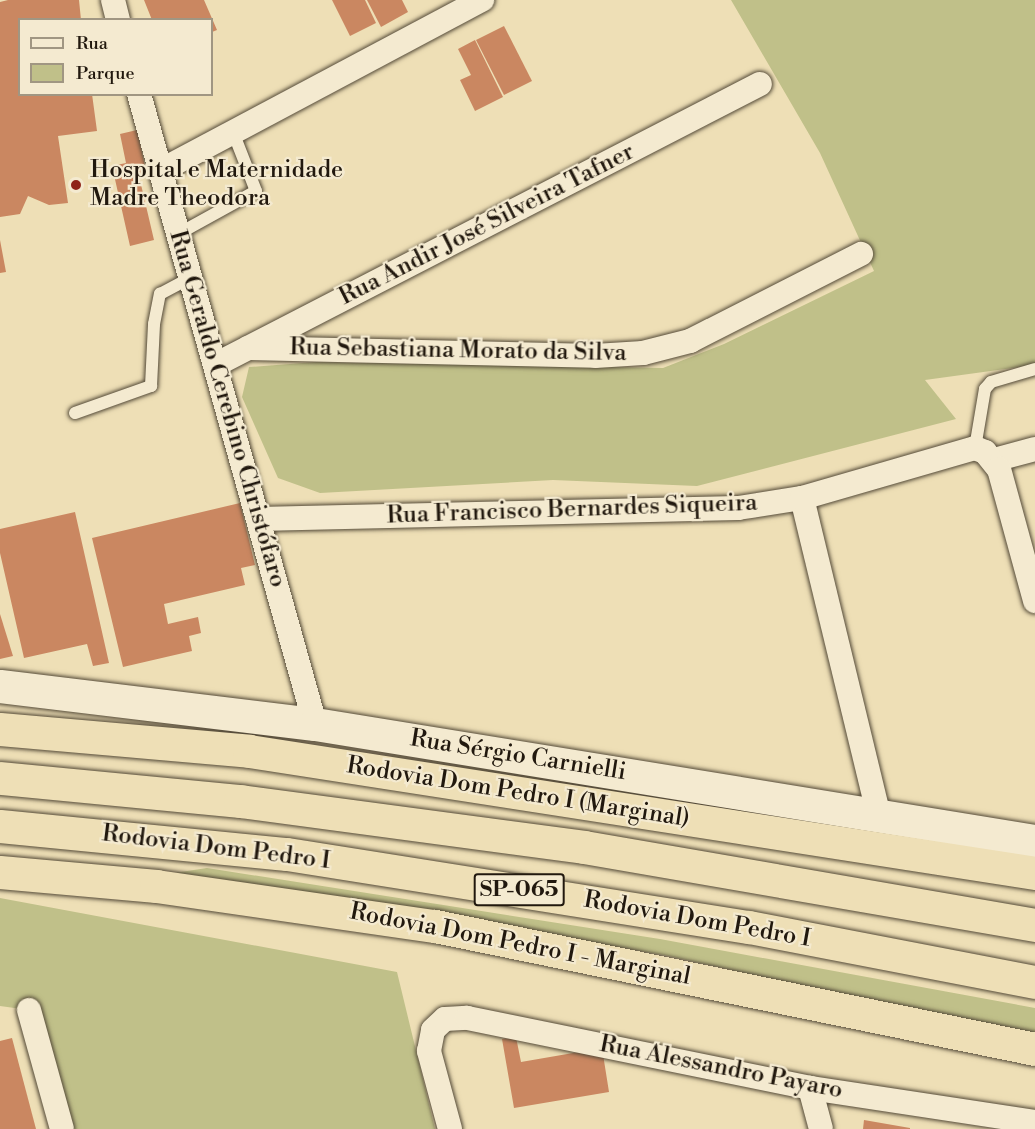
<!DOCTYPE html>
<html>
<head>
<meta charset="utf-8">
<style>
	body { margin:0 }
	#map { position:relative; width:1035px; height:1129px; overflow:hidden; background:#eedfb6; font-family:"Libre Bodoni",serif }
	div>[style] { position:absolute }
	.green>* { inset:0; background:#c0c089 }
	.building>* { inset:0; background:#ca8761 }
	.roads { filter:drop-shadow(0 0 2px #544a38) drop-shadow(0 0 2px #544a38) }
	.lane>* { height:12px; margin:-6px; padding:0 6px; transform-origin:6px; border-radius:6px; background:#f4ead0 }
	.street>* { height:24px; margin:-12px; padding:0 12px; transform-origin:12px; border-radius:12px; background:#f4ead0 }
	.secondary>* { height:33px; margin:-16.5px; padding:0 16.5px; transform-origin:16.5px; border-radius:16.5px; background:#f4ead0 }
	.highway>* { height:33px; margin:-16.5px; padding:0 16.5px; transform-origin:16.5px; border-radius:16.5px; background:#eedfb6 }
	.dots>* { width:16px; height:16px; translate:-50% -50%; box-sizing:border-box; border:3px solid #f4ead0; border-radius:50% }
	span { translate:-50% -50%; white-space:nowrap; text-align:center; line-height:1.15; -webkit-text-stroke:4.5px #f4ead0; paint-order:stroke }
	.shield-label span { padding:2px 4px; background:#f4ead0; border:2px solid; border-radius:4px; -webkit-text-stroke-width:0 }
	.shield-label { font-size:22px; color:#21180e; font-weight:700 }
	.poi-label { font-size:24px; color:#21180e }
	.left { translate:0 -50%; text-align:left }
	.street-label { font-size:24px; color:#21180e }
	.legend { position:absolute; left:18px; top:18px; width:195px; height:78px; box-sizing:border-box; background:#f4ead0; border:2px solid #a09682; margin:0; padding:8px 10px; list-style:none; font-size:18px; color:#21180e }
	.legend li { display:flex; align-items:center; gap:12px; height:30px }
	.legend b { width:30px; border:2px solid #a09682 }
</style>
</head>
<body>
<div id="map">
	<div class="green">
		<i style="clip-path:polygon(731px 0,1035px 0,1035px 365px,925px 380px,956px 419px,697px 486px,553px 480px,320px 493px,278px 478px,242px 397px,249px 367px,316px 362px,663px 368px,724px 344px,874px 271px,820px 153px)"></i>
		<i style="clip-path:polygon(207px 868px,660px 939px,1035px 1008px,1035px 1038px,664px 955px,174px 873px)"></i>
		<i style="clip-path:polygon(0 898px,397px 972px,435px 1129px,62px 1129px,29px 1010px,0 1006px)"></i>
	</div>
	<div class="building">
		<i style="clip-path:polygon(8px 0,79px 0,81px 20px,20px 20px,20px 94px,92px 94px,97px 131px,58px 136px,68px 203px,49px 205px,28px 196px,20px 214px,0 217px,0 2px)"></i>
		<i style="clip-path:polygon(144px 0,204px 0,217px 30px,212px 32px,212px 20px,152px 20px)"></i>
		<i style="clip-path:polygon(332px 0,365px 0,376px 23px,350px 36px)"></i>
		<i style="clip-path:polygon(367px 0,402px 0,408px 12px,381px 27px)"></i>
		<i style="clip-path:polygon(504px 26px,532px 81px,504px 95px,476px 40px)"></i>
		<i style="clip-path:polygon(475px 40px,503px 97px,475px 111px,460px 80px,471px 75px,458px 49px)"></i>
		<i style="clip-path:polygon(137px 130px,147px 175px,139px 176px,154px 240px,130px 246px,112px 166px,126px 163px,120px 134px)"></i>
		<i style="clip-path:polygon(0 240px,6px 272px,0 273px)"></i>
		<i style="clip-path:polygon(240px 503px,255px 565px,241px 568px,245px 585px,164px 604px,168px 624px,198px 617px,201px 633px,189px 636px,192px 651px,123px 667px,92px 538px)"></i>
		<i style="clip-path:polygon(75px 512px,109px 663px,93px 666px,87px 644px,24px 658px,0 553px,0 529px)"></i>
		<i style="clip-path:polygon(0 614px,13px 656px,0 659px)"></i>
		<i style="clip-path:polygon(516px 1037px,521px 1062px,602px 1048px,609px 1092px,514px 1108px,502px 1039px)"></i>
		<i style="clip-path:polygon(12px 1038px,36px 1129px,0 1129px,0 1041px)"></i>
		<i style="clip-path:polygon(864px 1120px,910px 1128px,910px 1129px,863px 1129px)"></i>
	</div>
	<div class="roads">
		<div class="lane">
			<i style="left:178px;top:234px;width:89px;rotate:-28.9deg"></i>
			<i style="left:256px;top:191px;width:63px;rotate:-111.3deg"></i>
			<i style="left:75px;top:413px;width:81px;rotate:-19.6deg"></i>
			<i style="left:151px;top:386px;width:62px;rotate:-87.2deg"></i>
			<i style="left:154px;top:324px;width:31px;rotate:-79deg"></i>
			<i style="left:160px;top:294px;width:34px;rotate:-28deg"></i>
			<i style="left:975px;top:448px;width:60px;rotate:-80.4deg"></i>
			<i style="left:985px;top:389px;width:9px;rotate:-49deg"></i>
			<i style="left:991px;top:382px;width:46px;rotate:-16.5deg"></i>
		</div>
		<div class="street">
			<i style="left:113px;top:0;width:21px;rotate:76deg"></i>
			<i style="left:139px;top:94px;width:654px;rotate:74.39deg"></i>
			<i style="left:160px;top:171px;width:365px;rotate:-28deg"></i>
			<i style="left:248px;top:348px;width:347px;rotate:1.3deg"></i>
			<i style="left:595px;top:356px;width:48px;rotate:-3.6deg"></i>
			<i style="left:643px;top:353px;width:49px;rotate:-14.3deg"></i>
			<i style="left:690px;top:341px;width:192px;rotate:-27deg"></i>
			<i style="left:215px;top:365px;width:613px;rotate:-27.28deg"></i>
			<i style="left:994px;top:460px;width:42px;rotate:-15deg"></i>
			<i style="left:802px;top:498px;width:324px;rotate:76.4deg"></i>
			<i style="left:258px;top:519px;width:480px;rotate:-1.3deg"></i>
			<i style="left:738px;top:508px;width:65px;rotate:-8.9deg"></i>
			<i style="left:802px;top:498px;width:180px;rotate:-16.1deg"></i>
			<i style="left:975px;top:448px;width:11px;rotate:22deg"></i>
			<i style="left:985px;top:452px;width:22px;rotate:51deg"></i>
			<i style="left:999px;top:469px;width:137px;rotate:74.7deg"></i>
			<i style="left:29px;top:1010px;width:123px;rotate:74.5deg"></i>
			<i style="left:810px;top:1088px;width:42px;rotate:75deg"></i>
			<i style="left:450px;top:1129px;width:81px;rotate:-105.1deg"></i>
			<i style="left:429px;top:1051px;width:21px;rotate:-79deg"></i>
			<i style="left:433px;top:1030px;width:16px;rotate:-43deg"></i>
			<i style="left:445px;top:1019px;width:22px;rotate:-3deg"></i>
			<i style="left:467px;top:1018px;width:350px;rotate:11.5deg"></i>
			<i style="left:810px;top:1088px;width:228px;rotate:8.6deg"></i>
		</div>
		<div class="secondary">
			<i style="left:0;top:686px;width:317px;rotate:6.9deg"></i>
			<i style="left:315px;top:724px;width:729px;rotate:9.23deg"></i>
		</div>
		<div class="highway">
			<i style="left:0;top:729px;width:250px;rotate:5deg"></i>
			<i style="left:249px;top:751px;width:795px;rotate:8.82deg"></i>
			<i style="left:0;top:778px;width:241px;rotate:5.5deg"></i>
			<i style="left:240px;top:801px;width:347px;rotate:7.6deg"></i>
			<i style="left:584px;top:847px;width:458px;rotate:9.8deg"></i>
			<i style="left:0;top:826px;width:288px;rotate:5.6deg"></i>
			<i style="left:287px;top:854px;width:468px;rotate:9deg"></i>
			<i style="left:749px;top:927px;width:291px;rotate:10.9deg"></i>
			<i style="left:0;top:872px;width:157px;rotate:5.1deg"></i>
			<i style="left:156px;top:886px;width:282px;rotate:8.2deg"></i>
			<i style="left:435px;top:926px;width:612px;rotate:11.59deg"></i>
		</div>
	</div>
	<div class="dots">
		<i style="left:76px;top:185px;background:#8f2418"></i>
	</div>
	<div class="shield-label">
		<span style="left:519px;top:890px">SP-065</span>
	</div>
	<div class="poi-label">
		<span class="left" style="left:90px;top:185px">Hospital e Maternidade<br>Madre Theodora</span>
	</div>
	<div class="street-label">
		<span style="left:487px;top:225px;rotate:-27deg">Rua Andir José Silveira Tafner</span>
		<span style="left:458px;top:351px;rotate:1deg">Rua Sebastiana Morato da Silva</span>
		<span style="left:227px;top:409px;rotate:74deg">Rua Geraldo Cerebino Christófaro</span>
		<span style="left:572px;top:510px;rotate:-2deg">Rua Francisco Bernardes Siqueira</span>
		<span style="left:518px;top:756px;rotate:9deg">Rua Sérgio Carnielli</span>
		<span style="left:518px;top:793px;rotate:9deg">Rodovia Dom Pedro I (Marginal)</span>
		<span style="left:216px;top:848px;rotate:7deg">Rodovia Dom Pedro I</span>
		<span style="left:697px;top:920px;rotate:10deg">Rodovia Dom Pedro I</span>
		<span style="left:520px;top:945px;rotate:11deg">Rodovia Dom Pedro I - Marginal</span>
		<span style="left:721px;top:1068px;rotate:11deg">Rua Alessandro Payaro</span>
	</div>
	<ul class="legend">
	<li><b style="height:8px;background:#f4ead0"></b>Rua</li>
	<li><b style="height:16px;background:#c0c089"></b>Parque</li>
	</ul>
</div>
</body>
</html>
